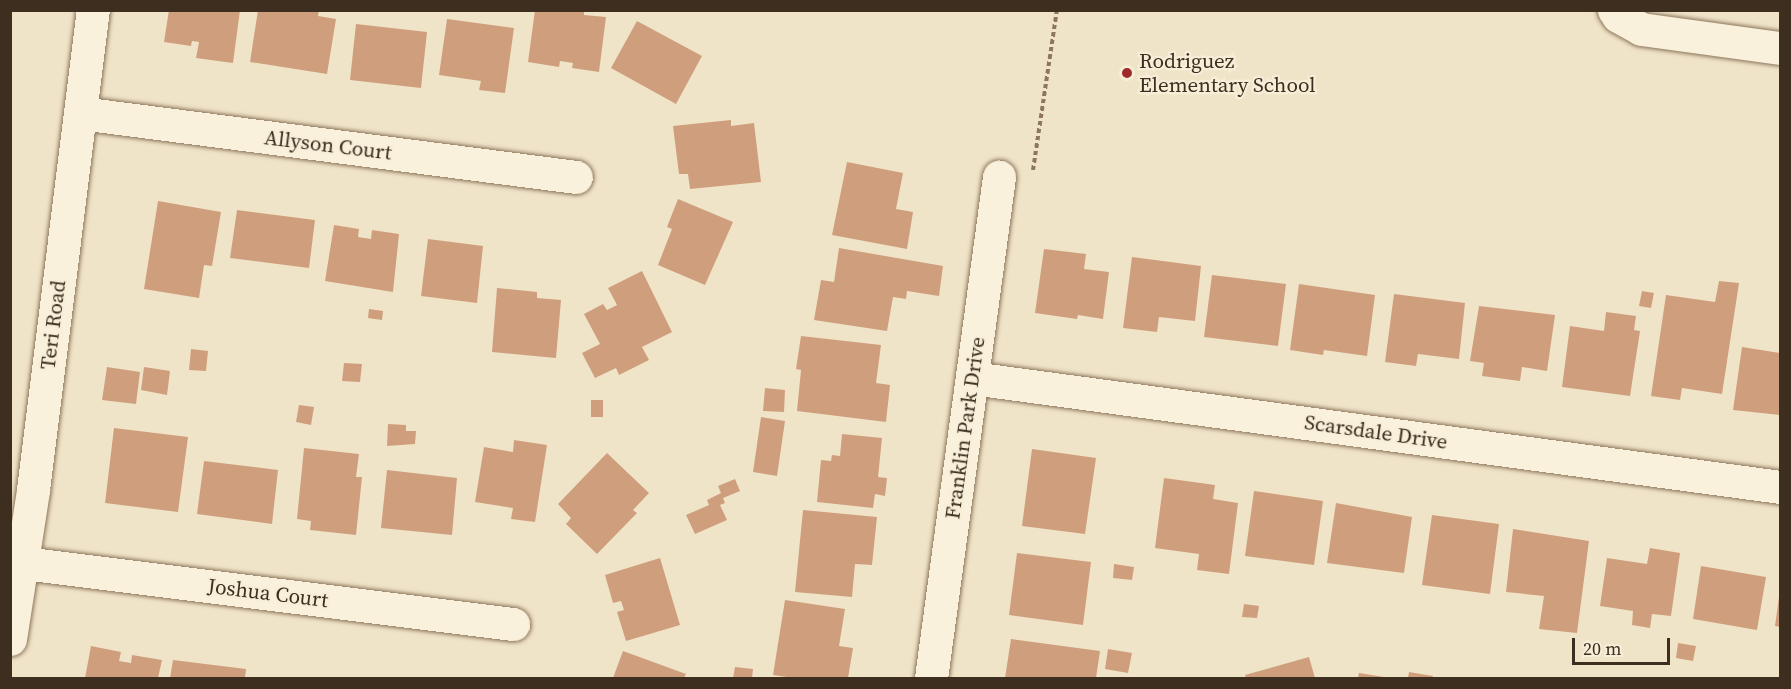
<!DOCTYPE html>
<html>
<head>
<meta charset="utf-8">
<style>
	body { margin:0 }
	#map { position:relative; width:1791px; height:689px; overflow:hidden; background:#f0e4c8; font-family:"Source Serif 4",serif }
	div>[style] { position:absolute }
	.building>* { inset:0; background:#cf9f7d }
	.path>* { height:4px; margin-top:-2px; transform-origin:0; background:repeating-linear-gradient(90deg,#8d765c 0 4.5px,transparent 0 7.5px) }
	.roads { filter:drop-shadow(0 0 2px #8d765c) drop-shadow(0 0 2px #8d765c) }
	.minor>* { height:33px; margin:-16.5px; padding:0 16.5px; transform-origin:16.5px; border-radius:16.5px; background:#faf1dc }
	.dots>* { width:16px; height:16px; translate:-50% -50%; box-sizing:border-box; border:3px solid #f7eed8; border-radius:50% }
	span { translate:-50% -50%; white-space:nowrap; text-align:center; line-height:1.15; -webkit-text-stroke:4.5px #f7eed8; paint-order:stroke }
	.poi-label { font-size:21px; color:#3d2e20 }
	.left { translate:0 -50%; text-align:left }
	.street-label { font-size:21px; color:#3d2e20 }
	.frame { position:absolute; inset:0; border:12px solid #3d2e20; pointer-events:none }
	.scale { position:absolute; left:1572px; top:638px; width:98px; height:27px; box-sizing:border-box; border:3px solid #3d2e20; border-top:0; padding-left:8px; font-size:18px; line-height:21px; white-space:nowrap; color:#3d2e20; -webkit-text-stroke:4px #f7eed8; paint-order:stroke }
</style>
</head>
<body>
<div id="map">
	<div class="building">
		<i style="clip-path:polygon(169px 10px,240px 10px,233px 63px,196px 58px,199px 42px,192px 41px,191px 46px,164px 42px)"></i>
		<i style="clip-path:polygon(258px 10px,319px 10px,318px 16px,336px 19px,327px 74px,250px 62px)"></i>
		<i style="clip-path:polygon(535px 10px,584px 10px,584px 15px,606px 17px,599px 72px,572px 68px,573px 63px,560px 61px,559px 67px,528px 62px)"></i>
		<i style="clip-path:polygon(447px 19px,514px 28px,505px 93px,479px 90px,481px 81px,439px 75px)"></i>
		<i style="clip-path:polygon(637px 21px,702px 56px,676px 104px,611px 68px)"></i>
		<i style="clip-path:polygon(356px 24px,427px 32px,421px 88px,350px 80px)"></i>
		<i style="clip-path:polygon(731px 120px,731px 126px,754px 123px,761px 182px,690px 189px,688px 174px,679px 174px,673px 126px)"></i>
		<i style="clip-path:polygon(847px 162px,903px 173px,896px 209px,913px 212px,907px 249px,832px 235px)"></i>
		<i style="clip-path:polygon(678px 199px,733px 222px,705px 285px,658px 265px,672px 229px,667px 227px)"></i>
		<i style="clip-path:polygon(158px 201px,221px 212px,212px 266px,204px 265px,199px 298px,144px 289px)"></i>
		<i style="clip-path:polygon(237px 210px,315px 220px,309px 268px,230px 258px)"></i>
		<i style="clip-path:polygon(334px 225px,359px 229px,358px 237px,371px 239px,372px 230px,399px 234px,393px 292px,325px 281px)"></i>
		<i style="clip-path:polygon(428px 239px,483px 246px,477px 303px,421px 296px)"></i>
		<i style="clip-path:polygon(839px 248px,943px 266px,939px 296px,907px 291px,906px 299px,893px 297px,887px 331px,814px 320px,821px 280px,834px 282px)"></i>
		<i style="clip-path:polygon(1044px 249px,1086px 254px,1084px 269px,1109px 272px,1103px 319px,1078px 315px,1077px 319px,1035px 313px)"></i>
		<i style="clip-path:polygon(1132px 257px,1201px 266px,1195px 321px,1159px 317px,1157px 332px,1123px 328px)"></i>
		<i style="clip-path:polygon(642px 271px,672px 332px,642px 347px,649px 360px,619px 375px,616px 368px,595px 378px,582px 353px,600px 344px,584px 314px,603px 304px,607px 310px,617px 305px,608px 288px)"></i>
		<i style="clip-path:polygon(1212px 275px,1286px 284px,1278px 346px,1204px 337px)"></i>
		<i style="clip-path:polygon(1719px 281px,1739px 283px,1722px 394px,1682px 388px,1680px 400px,1651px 396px,1666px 295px,1715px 302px)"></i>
		<i style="clip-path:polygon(1299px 284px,1375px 295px,1367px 356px,1324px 350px,1323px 355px,1290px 350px)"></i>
		<i style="clip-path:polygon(497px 288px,537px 292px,537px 298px,561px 300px,556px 358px,492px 352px)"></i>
		<i style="clip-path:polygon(1642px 291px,1654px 293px,1651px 308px,1639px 306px)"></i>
		<i style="clip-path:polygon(1394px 294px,1465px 303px,1459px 359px,1418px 354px,1416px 366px,1385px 362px)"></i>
		<i style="clip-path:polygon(1479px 306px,1555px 315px,1547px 371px,1522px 367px,1520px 381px,1482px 376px,1484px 363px,1470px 361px)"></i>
		<i style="clip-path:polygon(369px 309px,383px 311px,382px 320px,368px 318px)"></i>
		<i style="clip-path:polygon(1606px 312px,1636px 316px,1634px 330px,1640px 331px,1630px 396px,1562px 387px,1570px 326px,1604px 331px)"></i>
		<i style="clip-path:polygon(801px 336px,881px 345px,876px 383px,890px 385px,886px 422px,797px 411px,801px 370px,796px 369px)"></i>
		<i style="clip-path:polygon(1742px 347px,1780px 353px,1780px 415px,1733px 410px)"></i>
		<i style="clip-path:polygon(191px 349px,208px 351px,206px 371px,189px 370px)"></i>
		<i style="clip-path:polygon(344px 363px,362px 364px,360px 382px,342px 381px)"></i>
		<i style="clip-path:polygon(107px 367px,140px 372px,136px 404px,102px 400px)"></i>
		<i style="clip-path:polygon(144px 367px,170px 371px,167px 395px,141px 390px)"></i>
		<i style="clip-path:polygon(765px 388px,785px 390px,784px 412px,763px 411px)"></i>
		<i style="clip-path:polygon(591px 400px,603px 400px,603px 417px,591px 417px)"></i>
		<i style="clip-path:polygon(299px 405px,314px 407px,311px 425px,296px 422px)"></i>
		<i style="clip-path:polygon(761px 417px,785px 421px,777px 476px,753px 472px)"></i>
		<i style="clip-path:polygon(388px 424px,406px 425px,406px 431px,416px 431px,415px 444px,387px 446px)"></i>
		<i style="clip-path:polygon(114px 428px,188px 437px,178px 512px,105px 503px)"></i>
		<i style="clip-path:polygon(842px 434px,882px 438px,878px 477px,887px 478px,885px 496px,875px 494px,873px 508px,817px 502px,821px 460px,831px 461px,832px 455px,840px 456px)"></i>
		<i style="clip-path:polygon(514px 440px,547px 445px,535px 522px,511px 519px,513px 508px,475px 502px,484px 447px,513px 452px)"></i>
		<i style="clip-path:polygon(304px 448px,359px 454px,356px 477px,362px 477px,356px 535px,310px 530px,311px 521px,297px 519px)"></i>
		<i style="clip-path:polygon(1032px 449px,1096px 458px,1085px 534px,1022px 526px)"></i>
		<i style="clip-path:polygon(607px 453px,649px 493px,633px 510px,637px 513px,597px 554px,566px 524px,571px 518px,558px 504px)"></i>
		<i style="clip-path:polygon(204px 461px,278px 470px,272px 524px,197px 514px)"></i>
		<i style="clip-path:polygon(387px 470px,457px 478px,452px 535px,381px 528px)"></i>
		<i style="clip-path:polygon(1164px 478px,1215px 485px,1213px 499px,1238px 503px,1229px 574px,1197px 570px,1199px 554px,1155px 548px)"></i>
		<i style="clip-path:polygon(735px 479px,740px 491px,723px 498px,725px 503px,720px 505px,727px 520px,695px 534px,686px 515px,709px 505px,707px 500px,721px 493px,718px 486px)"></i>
		<i style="clip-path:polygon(1254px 491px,1323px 501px,1314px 565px,1245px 556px)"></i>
		<i style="clip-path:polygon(1336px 503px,1412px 517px,1404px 573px,1327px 563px)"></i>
		<i style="clip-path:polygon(803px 510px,877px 517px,872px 565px,855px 564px,852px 597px,795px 592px)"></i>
		<i style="clip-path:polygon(1432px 515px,1499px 524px,1490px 594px,1422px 585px)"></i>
		<i style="clip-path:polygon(1513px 529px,1589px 541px,1577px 633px,1539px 629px,1544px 596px,1506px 592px)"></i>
		<i style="clip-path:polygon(1650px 548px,1680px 553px,1671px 616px,1652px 614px,1650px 628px,1632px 625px,1633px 611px,1600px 606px,1607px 558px,1647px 564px)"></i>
		<i style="clip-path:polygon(1017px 553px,1091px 562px,1083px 625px,1009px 615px)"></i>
		<i style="clip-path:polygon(660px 558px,680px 625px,626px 641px,617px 612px,624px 610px,621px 601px,613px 603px,605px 575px)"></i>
		<i style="clip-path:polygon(1114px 564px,1134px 567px,1132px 580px,1113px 578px)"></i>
		<i style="clip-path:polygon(1701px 566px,1766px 577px,1757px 630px,1693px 619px)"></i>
		<i style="clip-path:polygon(1779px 597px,1780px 598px,1780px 627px,1775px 626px)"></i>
		<i style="clip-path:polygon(785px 600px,845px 609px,839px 646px,853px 648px,848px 678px,793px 678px,773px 675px)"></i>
		<i style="clip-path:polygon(1244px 604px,1259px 606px,1257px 618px,1242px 617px)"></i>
		<i style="clip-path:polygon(1011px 639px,1100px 651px,1096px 678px,1005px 678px)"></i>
		<i style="clip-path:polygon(1678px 643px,1696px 646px,1693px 661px,1676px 658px)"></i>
		<i style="clip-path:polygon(91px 646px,121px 652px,119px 661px,131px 663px,132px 655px,162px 660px,158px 678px,85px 678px)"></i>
		<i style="clip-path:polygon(1108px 649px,1132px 653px,1128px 673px,1105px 669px)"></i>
		<i style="clip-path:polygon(623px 651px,686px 674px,684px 678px,613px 678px)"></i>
		<i style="clip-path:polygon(1309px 657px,1315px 678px,1246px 678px,1245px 675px)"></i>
		<i style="clip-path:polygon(173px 660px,246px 669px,245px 678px,170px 678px)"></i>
		<i style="clip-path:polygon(735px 667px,753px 669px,752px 678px,733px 678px)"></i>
		<i style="clip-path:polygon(1409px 672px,1433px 676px,1432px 678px,1408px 678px)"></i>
		<i style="clip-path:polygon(1359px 673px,1384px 677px,1384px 678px,1358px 678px)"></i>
	</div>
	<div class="path">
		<i style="left:1033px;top:170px;width:162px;rotate:-81.5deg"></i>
	</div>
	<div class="roads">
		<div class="minor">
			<i style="left:1614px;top:10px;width:7px;rotate:56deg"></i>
			<i style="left:1618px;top:16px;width:26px;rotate:29deg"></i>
			<i style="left:1641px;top:29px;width:140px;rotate:7.8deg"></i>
			<i style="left:80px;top:113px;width:500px;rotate:7.35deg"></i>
			<i style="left:972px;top:378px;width:815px;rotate:7.68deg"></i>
			<i style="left:23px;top:563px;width:494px;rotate:7.1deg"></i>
			<i style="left:10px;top:639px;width:151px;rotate:-81.2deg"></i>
			<i style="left:33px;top:490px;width:484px;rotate:-82.9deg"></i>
			<i style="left:931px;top:678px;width:506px;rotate:-82.27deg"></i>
		</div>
	</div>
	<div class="dots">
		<i style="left:1127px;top:73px;background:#9e2a2b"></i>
	</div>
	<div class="poi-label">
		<span class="left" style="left:1139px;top:73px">Rodriguez<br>Elementary School</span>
	</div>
	<div class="street-label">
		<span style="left:328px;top:145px;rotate:7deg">Allyson Court</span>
		<span style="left:53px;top:325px;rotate:-83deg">Teri Road</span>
		<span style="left:965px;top:428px;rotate:-82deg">Franklin Park Drive</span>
		<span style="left:1376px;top:432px;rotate:8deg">Scarsdale Drive</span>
		<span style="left:268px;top:593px;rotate:7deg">Joshua Court</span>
	</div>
	<div class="frame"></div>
	<div class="scale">20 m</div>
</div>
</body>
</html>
